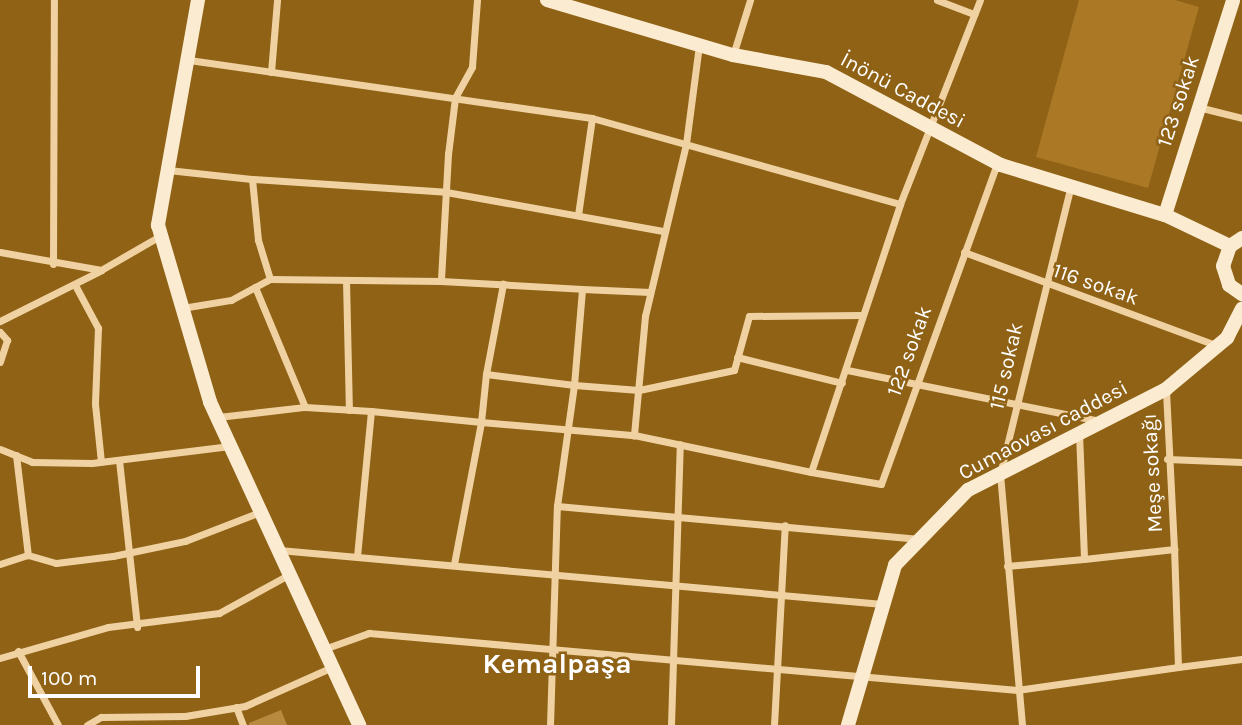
<!DOCTYPE html>
<html>
<head>
<meta charset="utf-8">
<style>
	body { margin:0 }
	#map { position:relative; width:1242px; height:725px; overflow:hidden; background:#8f6216; font-family:Karla,sans-serif }
	div>[style] { position:absolute }
	.green>* { inset:0; background:#ab7926 }
	.building>* { inset:0; background:#b88a3f }
	.street>* { height:7px; margin:-3.5px; padding:0 3.5px; transform-origin:3.5px; border-radius:3.5px; background:#f0d2a2 }
	.secondary>* { height:14px; margin:-7px; padding:0 7px; transform-origin:7px; border-radius:7px; background:#fbebd0 }
	span { translate:-50% -50%; white-space:nowrap; text-align:center; line-height:1.15; -webkit-text-stroke:5px #8f6216; paint-order:stroke }
	.street-label { font-size:21px; color:#fff }
	.district-label { font-size:28px; color:#fff; font-weight:700 }
	.scale { position:absolute; left:28px; top:666px; width:172px; height:32px; box-sizing:border-box; border:4px solid #fff; border-top:0; padding-left:9px; font-size:21px; line-height:24px; white-space:nowrap; color:#fff; -webkit-text-stroke:5px #8f6216; paint-order:stroke }
</style>
</head>
<body>
<div id="map">
	<div class="green">
		<i style="clip-path:polygon(1079px 0,1175px 0,1199px 7px,1148px 188px,1036px 157px)"></i>
	</div>
	<div class="building">
		<i style="clip-path:polygon(281px 710px,287px 725px,249px 725px,249px 723px)"></i>
	</div>
	<div class="street">
		<i style="left:477px;top:0;width:67px;rotate:94.3deg"></i>
		<i style="left:472px;top:67px;width:35px;rotate:119deg"></i>
		<i style="left:455px;top:98px;width:56px;rotate:97.1deg"></i>
		<i style="left:448px;top:154px;width:127px;rotate:93.2deg"></i>
		<i style="left:441px;top:281px;width:141px;rotate:3.2deg"></i>
		<i style="left:937px;top:0;width:40px;rotate:21deg"></i>
		<i style="left:699px;top:45px;width:100px;rotate:97.5deg"></i>
		<i style="left:686px;top:144px;width:177px;rotate:103.4deg"></i>
		<i style="left:645px;top:316px;width:120px;rotate:95.3deg"></i>
		<i style="left:634px;top:435px;width:181px;rotate:11.8deg"></i>
		<i style="left:811px;top:472px;width:282px;rotate:-71.6deg"></i>
		<i style="left:733px;top:55px;width:58px;rotate:-72.8deg"></i>
		<i style="left:189px;top:60px;width:407px;rotate:8.2deg"></i>
		<i style="left:592px;top:118px;width:320px;rotate:15.6deg"></i>
		<i style="left:900px;top:204px;width:219px;rotate:-68.6deg"></i>
		<i style="left:271px;top:72px;width:72px;rotate:-85.2deg"></i>
		<i style="left:1198px;top:107px;width:45px;rotate:14deg"></i>
		<i style="left:168px;top:170px;width:84px;rotate:6.1deg"></i>
		<i style="left:578px;top:215px;width:98px;rotate:-81.8deg"></i>
		<i style="left:0;top:252px;width:103px;rotate:10.1deg"></i>
		<i style="left:101px;top:270px;width:68px;rotate:-30deg"></i>
		<i style="left:964px;top:252px;width:271px;rotate:20.3deg"></i>
		<i style="left:53px;top:264px;width:264px;rotate:-89.8deg"></i>
		<i style="left:270px;top:279px;width:41px;rotate:-107.1deg"></i>
		<i style="left:258px;top:240px;width:61px;rotate:-95.6deg"></i>
		<i style="left:252px;top:179px;width:194px;rotate:3.8deg"></i>
		<i style="left:446px;top:192px;width:219px;rotate:10.2deg"></i>
		<i style="left:346px;top:280px;width:130px;rotate:88.7deg"></i>
		<i style="left:75px;top:285px;width:49px;rotate:61.9deg"></i>
		<i style="left:98px;top:328px;width:76px;rotate:92.3deg"></i>
		<i style="left:95px;top:404px;width:58px;rotate:84.1deg"></i>
		<i style="left:255px;top:287px;width:130px;rotate:67.4deg"></i>
		<i style="left:182px;top:308px;width:50px;rotate:-9.3deg"></i>
		<i style="left:231px;top:300px;width:44px;rotate:-28.3deg"></i>
		<i style="left:270px;top:279px;width:171px;rotate:0.7deg"></i>
		<i style="left:862px;top:315px;width:113px;rotate:179.5deg"></i>
		<i style="left:749px;top:316px;width:56px;rotate:105.5deg"></i>
		<i style="left:734px;top:370px;width:97px;rotate:168.1deg"></i>
		<i style="left:639px;top:390px;width:65px;rotate:-175.6deg"></i>
		<i style="left:574px;top:385px;width:122px;rotate:98deg"></i>
		<i style="left:557px;top:506px;width:364px;rotate:5.2deg"></i>
		<i style="left:0;top:321px;width:112px;rotate:-26.6deg"></i>
		<i style="left:0;top:332px;width:11px;rotate:49deg"></i>
		<i style="left:7px;top:340px;width:23px;rotate:108deg"></i>
		<i style="left:737px;top:357px;width:108px;rotate:13.9deg"></i>
		<i style="left:847px;top:370px;width:258px;rotate:11.4deg"></i>
		<i style="left:486px;top:374px;width:92px;rotate:-79.3deg"></i>
		<i style="left:371px;top:411px;width:111px;rotate:5.7deg"></i>
		<i style="left:481px;top:422px;width:48px;rotate:-84.1deg"></i>
		<i style="left:486px;top:374px;width:89px;rotate:7.1deg"></i>
		<i style="left:574px;top:385px;width:96px;rotate:-85.2deg"></i>
		<i style="left:582px;top:289px;width:68px;rotate:2.5deg"></i>
		<i style="left:218px;top:417px;width:88px;rotate:-6.6deg"></i>
		<i style="left:305px;top:407px;width:66px;rotate:3.5deg"></i>
		<i style="left:371px;top:411px;width:146px;rotate:95.5deg"></i>
		<i style="left:1079px;top:433px;width:126px;rotate:87.7deg"></i>
		<i style="left:1084px;top:559px;width:91px;rotate:-6.3deg"></i>
		<i style="left:1174px;top:549px;width:160px;rotate:-92.9deg"></i>
		<i style="left:0;top:449px;width:35px;rotate:22deg"></i>
		<i style="left:32px;top:462px;width:60px;rotate:1deg"></i>
		<i style="left:92px;top:463px;width:139px;rotate:-7deg"></i>
		<i style="left:16px;top:455px;width:101px;rotate:83.2deg"></i>
		<i style="left:1167px;top:459px;width:75px;rotate:2.3deg"></i>
		<i style="left:119px;top:460px;width:168px;rotate:83.8deg"></i>
		<i style="left:811px;top:472px;width:71px;rotate:9.7deg"></i>
		<i style="left:881px;top:484px;width:341px;rotate:-70.1deg"></i>
		<i style="left:279px;top:550px;width:606px;rotate:5.11deg"></i>
		<i style="left:0;top:564px;width:29px;rotate:-18deg"></i>
		<i style="left:28px;top:555px;width:29px;rotate:16deg"></i>
		<i style="left:56px;top:563px;width:57px;rotate:-7deg"></i>
		<i style="left:113px;top:556px;width:74px;rotate:-11.8deg"></i>
		<i style="left:185px;top:541px;width:80px;rotate:-21.1deg"></i>
		<i style="left:454px;top:564px;width:145px;rotate:-79.2deg"></i>
		<i style="left:481px;top:422px;width:154px;rotate:4.9deg"></i>
		<i style="left:1007px;top:566px;width:77px;rotate:-5.2deg"></i>
		<i style="left:324px;top:649px;width:48px;rotate:-19.6deg"></i>
		<i style="left:369px;top:633px;width:651px;rotate:5.03deg"></i>
		<i style="left:1017px;top:690px;width:163px;rotate:-8.1deg"></i>
		<i style="left:1178px;top:667px;width:118px;rotate:-91.9deg"></i>
		<i style="left:18px;top:651px;width:84px;rotate:61.6deg"></i>
		<i style="left:0;top:658px;width:112px;rotate:-16deg"></i>
		<i style="left:108px;top:627px;width:112px;rotate:-7.2deg"></i>
		<i style="left:219px;top:613px;width:81px;rotate:-28.8deg"></i>
		<i style="left:1178px;top:667px;width:64px;rotate:-7.1deg"></i>
		<i style="left:236px;top:707px;width:19px;rotate:69deg"></i>
		<i style="left:87px;top:725px;width:16px;rotate:-30deg"></i>
		<i style="left:101px;top:717px;width:84px;rotate:-0.7deg"></i>
		<i style="left:185px;top:716px;width:61px;rotate:-9.5deg"></i>
		<i style="left:245px;top:706px;width:95px;rotate:-24.1deg"></i>
		<i style="left:550px;top:725px;width:219px;rotate:-88.2deg"></i>
		<i style="left:671px;top:725px;width:281px;rotate:-88.2deg"></i>
		<i style="left:774px;top:725px;width:200px;rotate:-86.9deg"></i>
		<i style="left:1022px;top:725px;width:252px;rotate:-95deg"></i>
		<i style="left:1000px;top:474px;width:298px;rotate:-76.2deg"></i>
	</div>
	<div class="secondary">
		<i style="left:198px;top:0;width:229px;rotate:100.1deg"></i>
		<i style="left:158px;top:225px;width:184px;rotate:73.6deg"></i>
		<i style="left:210px;top:402px;width:356px;rotate:65.2deg"></i>
		<i style="left:547px;top:0;width:194px;rotate:16.5deg"></i>
		<i style="left:733px;top:55px;width:95px;rotate:10.4deg"></i>
		<i style="left:826px;top:72px;width:198px;rotate:28deg"></i>
		<i style="left:1001px;top:165px;width:171px;rotate:17deg"></i>
		<i style="left:1165px;top:215px;width:72px;rotate:25.5deg"></i>
		<i style="left:1165px;top:215px;width:225px;rotate:-72.4deg"></i>
		<i style="left:1242px;top:238px;width:14px;rotate:146deg"></i>
		<i style="left:1230px;top:246px;width:21px;rotate:109deg"></i>
		<i style="left:1223px;top:266px;width:20px;rotate:72deg"></i>
		<i style="left:1229px;top:285px;width:16px;rotate:35deg"></i>
		<i style="left:848px;top:725px;width:167px;rotate:-73.6deg"></i>
		<i style="left:895px;top:565px;width:105px;rotate:-45.8deg"></i>
		<i style="left:968px;top:490px;width:222px;rotate:-27deg"></i>
		<i style="left:1166px;top:389px;width:80px;rotate:-39.9deg"></i>
		<i style="left:1227px;top:338px;width:33px;rotate:-63deg"></i>
	</div>
	<div class="street-label">
		<span style="left:903px;top:90px;rotate:28deg">İnönü Caddesi</span>
		<span style="left:1178px;top:101px;rotate:-72deg">123 sokak</span>
		<span style="left:1096px;top:284px;rotate:19deg">116 sokak</span>
		<span style="left:909px;top:351px;rotate:-70deg">122 sokak</span>
		<span style="left:1006px;top:366px;rotate:-77deg">115 sokak</span>
		<span style="left:1043px;top:430px;rotate:-28deg">Cumaovası caddesi</span>
		<span style="left:1152px;top:473px;rotate:-93deg">Meşe sokağı</span>
	</div>
	<div class="district-label">
		<span style="left:557px;top:664px">Kemalpaşa</span>
	</div>
	<div class="scale">100 m</div>
</div>
</body>
</html>
